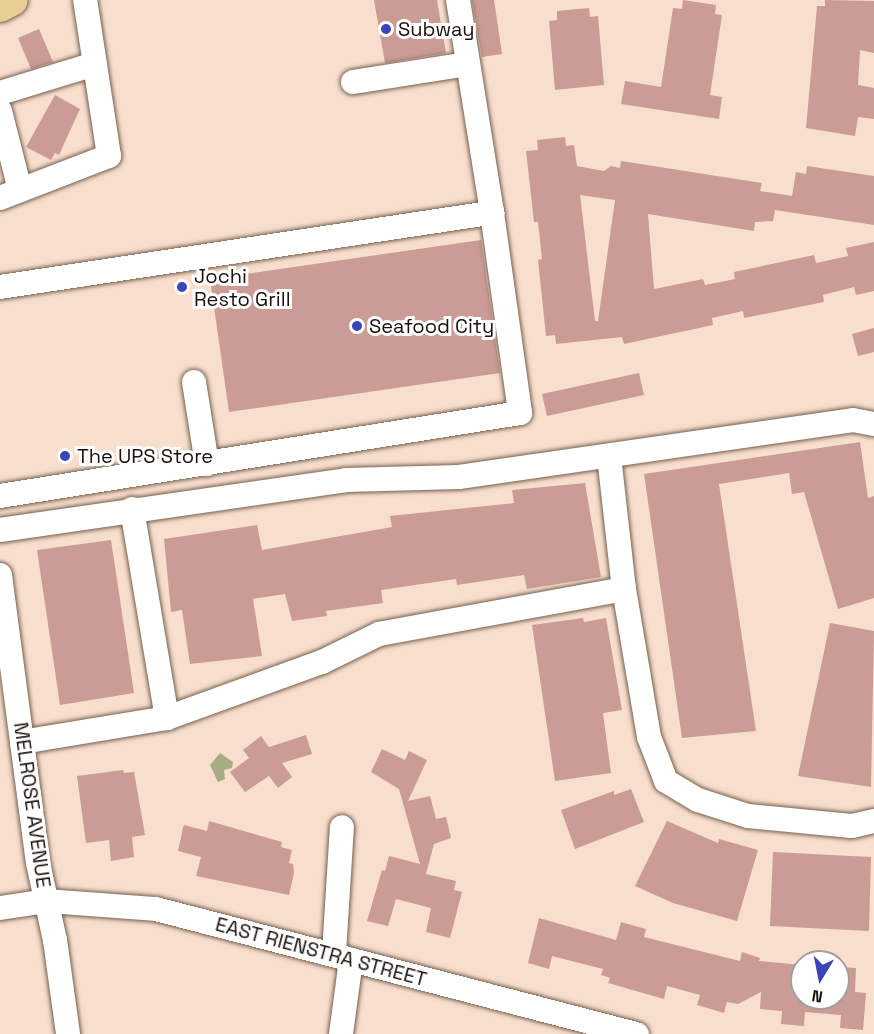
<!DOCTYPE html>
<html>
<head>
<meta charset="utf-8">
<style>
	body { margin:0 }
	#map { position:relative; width:874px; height:1034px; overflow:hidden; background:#f8decc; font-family:"Space Grotesk",sans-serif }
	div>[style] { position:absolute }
	.water>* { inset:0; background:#a6ad84 }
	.building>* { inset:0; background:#cb9c95 }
	.roads { filter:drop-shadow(0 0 2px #766050) drop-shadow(0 0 2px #766050) }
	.minor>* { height:24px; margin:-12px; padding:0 12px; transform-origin:12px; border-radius:12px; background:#fff }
	.major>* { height:32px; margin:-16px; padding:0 16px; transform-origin:16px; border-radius:16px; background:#e8ce91 }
	.dots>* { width:16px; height:16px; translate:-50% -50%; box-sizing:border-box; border:3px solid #fff; border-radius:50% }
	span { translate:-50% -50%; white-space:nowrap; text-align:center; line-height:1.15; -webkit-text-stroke:6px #fff; paint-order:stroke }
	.poi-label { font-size:20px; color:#19100a }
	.left { translate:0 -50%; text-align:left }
	.street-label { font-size:20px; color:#19100a }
	.north { position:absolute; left:790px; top:950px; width:60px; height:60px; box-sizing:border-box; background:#fff; border:2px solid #a39f9d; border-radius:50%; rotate:190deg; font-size:16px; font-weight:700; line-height:24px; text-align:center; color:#19100a }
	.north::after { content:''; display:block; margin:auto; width:21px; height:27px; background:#3845b8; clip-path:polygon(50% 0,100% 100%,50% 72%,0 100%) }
</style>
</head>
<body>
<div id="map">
	<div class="water">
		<i style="clip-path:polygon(220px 753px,233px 762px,232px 768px,224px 770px,225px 779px,218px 782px,210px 765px)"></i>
	</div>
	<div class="building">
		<i style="clip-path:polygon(374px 0,437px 0,446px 53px,385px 63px)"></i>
		<i style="clip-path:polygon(472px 0,494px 0,502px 54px,482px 57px)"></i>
		<i style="clip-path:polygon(683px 0,716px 5px,715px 14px,722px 15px,710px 95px,722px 97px,719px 119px,621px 104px,625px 81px,661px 87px,673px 8px,682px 9px)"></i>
		<i style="clip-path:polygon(825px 0,874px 1px,874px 53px,860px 50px,858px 85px,874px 88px,874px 119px,858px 117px,855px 136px,806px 128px,817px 6px,825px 6px)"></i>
		<i style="clip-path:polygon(589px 8px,590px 17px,598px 16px,604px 85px,555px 90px,549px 21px,557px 20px,557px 11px)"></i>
		<i style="clip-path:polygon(39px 29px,53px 62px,31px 69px,18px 38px)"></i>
		<i style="clip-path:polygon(55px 95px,80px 109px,59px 155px,55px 153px,51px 160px,26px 147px)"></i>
		<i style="clip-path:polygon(evenodd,565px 137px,566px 146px,574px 145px,577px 166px,604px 171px,611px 166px,620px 168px,621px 161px,762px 183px,760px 191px,792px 196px,796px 172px,806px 174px,807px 166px,874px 176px,874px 225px,775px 210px,773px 221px,755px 222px,754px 231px,648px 214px,654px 289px,703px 279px,705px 285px,735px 279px,734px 272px,814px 255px,816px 263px,848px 256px,846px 248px,874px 242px,874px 291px,856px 295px,854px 287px,823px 295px,824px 302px,744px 318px,743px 311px,712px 318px,713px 325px,624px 344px,622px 337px,556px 344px,555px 335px,546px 336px,538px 260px,542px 259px,538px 222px,534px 222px,526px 151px,538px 150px,537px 140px,565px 137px,580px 195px,615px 200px,598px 321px,595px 321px,580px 195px)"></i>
		<i style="clip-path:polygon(481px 240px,500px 373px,229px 412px,210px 279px)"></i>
		<i style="clip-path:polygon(874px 328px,874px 352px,858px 356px,852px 334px)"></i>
		<i style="clip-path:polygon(639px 373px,644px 395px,547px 416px,542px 394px)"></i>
		<i style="clip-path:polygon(860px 442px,868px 498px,874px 496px,874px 598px,838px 609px,804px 492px,792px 494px,789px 473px,719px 484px,756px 731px,682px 738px,644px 474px)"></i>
		<i style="clip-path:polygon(585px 483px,601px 577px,527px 589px,524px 575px,457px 585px,456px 579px,381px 590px,383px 603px,326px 611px,327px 616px,292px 621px,285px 594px,253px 599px,262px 656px,190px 664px,182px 610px,171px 612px,164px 539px,257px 525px,262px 550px,392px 527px,390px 516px,514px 503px,512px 490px)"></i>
		<i style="clip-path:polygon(111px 540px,134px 693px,60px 705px,37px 550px)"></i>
		<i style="clip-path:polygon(583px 618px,584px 622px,606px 618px,622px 710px,603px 713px,611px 773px,555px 781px,532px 625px)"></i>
		<i style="clip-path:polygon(830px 623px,874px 631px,871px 787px,798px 776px)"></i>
		<i style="clip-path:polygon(306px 735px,312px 754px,282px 763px,292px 777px,278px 788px,269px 776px,245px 792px,230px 772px,249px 758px,243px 750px,261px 736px,269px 747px)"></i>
		<i style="clip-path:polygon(382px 749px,405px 760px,409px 751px,427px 760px,408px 801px,430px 796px,436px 819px,446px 817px,451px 838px,434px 844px,426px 874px,456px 881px,454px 890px,462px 892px,450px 938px,426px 932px,431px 908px,396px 899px,388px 926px,367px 921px,382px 870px,385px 871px,389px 856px,420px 864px,399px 789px,371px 772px)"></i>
		<i style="clip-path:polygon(123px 770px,124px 773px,134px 772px,145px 835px,132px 837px,134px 857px,111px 861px,109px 840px,86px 843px,77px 776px)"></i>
		<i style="clip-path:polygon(631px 789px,644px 822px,575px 849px,561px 810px,614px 791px,614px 795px)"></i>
		<i style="clip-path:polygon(209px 821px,282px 842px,281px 847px,292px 850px,289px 863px,293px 864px,294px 873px,289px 895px,196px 876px,201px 857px,178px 851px,183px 828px,184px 825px,207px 831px)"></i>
		<i style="clip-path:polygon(667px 821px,718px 843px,719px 839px,758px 850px,737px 921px,673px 903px,635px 886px)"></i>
		<i style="clip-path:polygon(773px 852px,871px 857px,869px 931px,770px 926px)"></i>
		<i style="clip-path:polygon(539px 918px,616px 940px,621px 922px,646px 929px,644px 937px,740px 961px,742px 952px,760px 958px,759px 961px,802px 965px,802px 998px,838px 998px,840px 967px,856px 968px,855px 992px,866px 993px,863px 1030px,840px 1028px,841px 1015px,805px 1012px,804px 1026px,781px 1024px,782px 1011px,760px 1009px,761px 992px,738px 1004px,727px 1002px,724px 1013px,697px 1005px,700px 995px,667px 986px,664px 999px,608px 983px,610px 978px,601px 975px,603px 969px,552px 956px,549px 969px,528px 963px)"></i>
	</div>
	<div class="roads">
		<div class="minor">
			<i style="left:458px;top:0;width:216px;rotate:80.9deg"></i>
			<i style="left:353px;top:82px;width:116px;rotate:-8.9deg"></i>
			<i style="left:0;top:93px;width:99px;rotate:-17deg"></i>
			<i style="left:0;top:111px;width:81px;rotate:75.8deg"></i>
			<i style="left:0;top:198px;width:117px;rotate:-21.1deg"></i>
			<i style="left:109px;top:156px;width:158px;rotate:-98.7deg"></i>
			<i style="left:0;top:287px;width:498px;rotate:-8.6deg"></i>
			<i style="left:492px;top:213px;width:202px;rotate:82deg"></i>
			<i style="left:520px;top:413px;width:527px;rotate:170.93deg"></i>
			<i style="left:194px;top:382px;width:83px;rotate:81deg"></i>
			<i style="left:609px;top:456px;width:134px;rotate:83.6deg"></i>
			<i style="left:624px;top:589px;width:150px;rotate:80.4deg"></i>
			<i style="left:649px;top:737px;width:47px;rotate:68.9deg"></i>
			<i style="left:666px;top:781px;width:37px;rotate:31deg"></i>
			<i style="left:698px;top:800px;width:52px;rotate:17.7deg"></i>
			<i style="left:748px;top:816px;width:104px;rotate:5.5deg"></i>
			<i style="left:852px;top:826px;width:23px;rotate:-13deg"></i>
			<i style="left:132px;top:509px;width:212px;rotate:80.5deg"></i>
			<i style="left:0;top:530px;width:350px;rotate:-8.2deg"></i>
			<i style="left:346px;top:480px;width:113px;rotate:-1.5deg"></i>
			<i style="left:459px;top:477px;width:398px;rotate:-8.2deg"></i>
			<i style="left:853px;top:420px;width:21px;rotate:11deg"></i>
			<i style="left:0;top:575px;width:290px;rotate:82.5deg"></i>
			<i style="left:38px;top:863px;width:79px;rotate:77.6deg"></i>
			<i style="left:55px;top:940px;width:95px;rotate:82.1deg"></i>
			<i style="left:22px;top:742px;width:147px;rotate:-9.4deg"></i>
			<i style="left:167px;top:718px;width:165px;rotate:-19.9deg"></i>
			<i style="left:322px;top:662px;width:64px;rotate:-26.2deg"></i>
			<i style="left:379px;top:634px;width:249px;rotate:-10.4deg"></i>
			<i style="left:0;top:908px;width:48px;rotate:-8.5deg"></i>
			<i style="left:47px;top:901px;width:109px;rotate:4.2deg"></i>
			<i style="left:156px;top:909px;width:497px;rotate:14.6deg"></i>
			<i style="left:334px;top:953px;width:126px;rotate:-86.4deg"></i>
			<i style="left:341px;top:1034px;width:75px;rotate:-82.3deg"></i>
		</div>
		<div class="major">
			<i style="left:0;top:6px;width:13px;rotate:-27deg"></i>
		</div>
	</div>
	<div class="dots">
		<i style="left:386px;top:29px;background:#3845b8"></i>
		<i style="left:182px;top:287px;background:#3845b8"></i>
		<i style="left:357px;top:326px;background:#3845b8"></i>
		<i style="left:65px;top:456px;background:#3845b8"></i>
	</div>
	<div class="poi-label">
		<span class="left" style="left:398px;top:29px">Subway</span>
		<span class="left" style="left:194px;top:288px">Jochi<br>Resto Grill</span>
		<span class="left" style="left:369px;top:326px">Seafood City</span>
		<span class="left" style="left:77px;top:456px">The UPS Store</span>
	</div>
	<div class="street-label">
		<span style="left:32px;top:805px;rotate:82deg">MELROSE AVENUE</span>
		<span style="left:321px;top:952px;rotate:15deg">EAST RIENSTRA STREET</span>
	</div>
	<div class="north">N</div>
</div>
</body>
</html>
